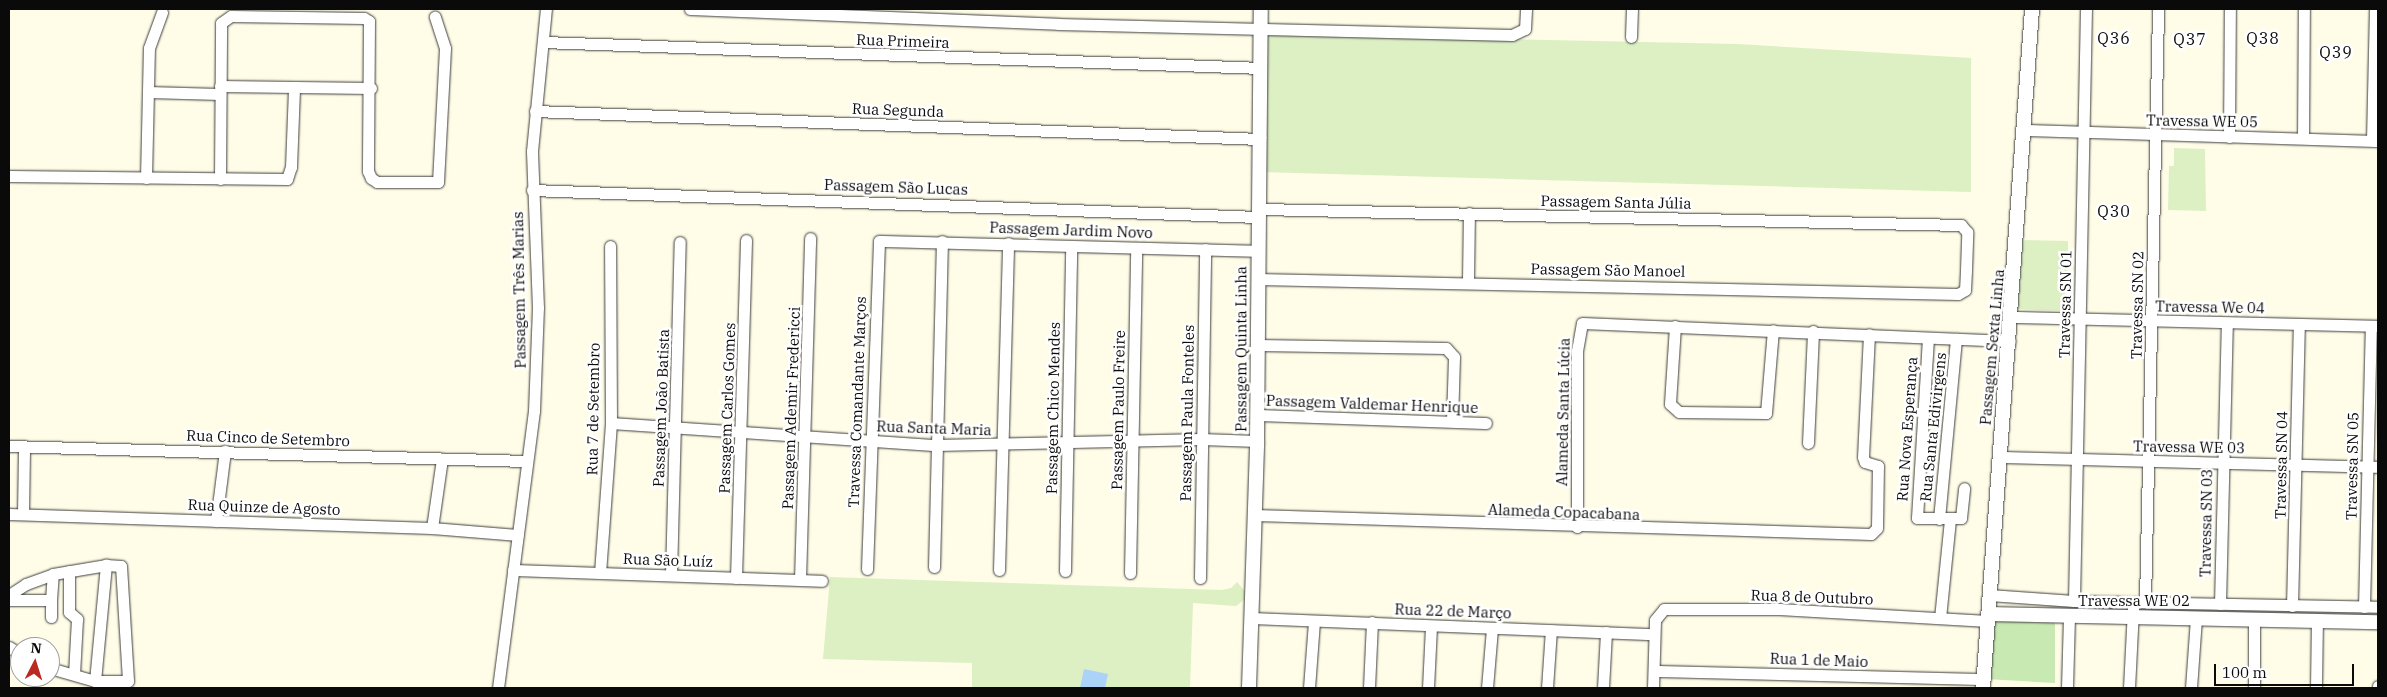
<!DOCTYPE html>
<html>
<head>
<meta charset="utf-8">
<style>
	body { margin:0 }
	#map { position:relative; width:2387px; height:697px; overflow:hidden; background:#fffde7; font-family:"IBM Plex Serif",serif }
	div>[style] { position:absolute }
	.green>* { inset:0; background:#c8e9b1 }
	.pitch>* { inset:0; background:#dcf0c3 }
	.water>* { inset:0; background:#abd3f7 }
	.roads { filter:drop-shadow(0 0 1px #3d3d3d) drop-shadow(0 0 1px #3d3d3d) }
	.minor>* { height:11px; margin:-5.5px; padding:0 5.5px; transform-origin:5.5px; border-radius:5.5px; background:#fff }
	.tertiary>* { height:14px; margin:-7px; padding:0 7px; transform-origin:7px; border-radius:7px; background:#fff }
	span { translate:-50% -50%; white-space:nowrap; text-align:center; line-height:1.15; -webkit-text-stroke:5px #fff; paint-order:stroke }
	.street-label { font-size:15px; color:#0a0a0a }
	.neighbourhood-label { font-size:16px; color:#0a0a0a; letter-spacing:1px }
	.frame { position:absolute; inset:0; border:10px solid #0a0a0a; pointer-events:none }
	.north { position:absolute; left:10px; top:637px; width:50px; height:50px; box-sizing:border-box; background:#fff; border:1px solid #9d9d9d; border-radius:50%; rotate:5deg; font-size:14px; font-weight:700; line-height:20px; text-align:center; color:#0a0a0a }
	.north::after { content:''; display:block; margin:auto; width:18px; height:22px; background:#bb2a21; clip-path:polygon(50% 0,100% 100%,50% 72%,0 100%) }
	.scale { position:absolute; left:2214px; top:664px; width:140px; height:22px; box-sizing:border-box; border:2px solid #0a0a0a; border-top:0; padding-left:6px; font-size:15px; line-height:18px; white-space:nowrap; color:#0a0a0a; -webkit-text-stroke:4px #fff; paint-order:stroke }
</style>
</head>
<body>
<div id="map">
	<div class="green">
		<i style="clip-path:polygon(1988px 621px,2055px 623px,2055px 683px,1986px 679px)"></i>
	</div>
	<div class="pitch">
		<i style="clip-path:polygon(1268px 34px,1738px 44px,1971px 58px,1971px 192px,1262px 172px)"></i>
		<i style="clip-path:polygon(2174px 148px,2205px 149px,2206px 211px,2168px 210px,2169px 166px,2174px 166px)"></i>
		<i style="clip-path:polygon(2021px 240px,2068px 241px,2067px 311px,2015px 309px)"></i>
		<i style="clip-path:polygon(830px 577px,1222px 590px,1231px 588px,1237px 582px,1249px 596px,1236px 606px,1193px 603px,1190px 688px,972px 688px,972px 663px,823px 659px)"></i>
	</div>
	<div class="water">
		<i style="clip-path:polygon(1084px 669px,1108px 674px,1105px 688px,1080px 688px)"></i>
	</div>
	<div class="roads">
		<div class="minor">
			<i style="left:690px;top:9px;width:368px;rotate:2.3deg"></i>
			<i style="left:1058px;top:24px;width:454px;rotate:1.4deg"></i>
			<i style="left:1512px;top:35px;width:14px;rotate:-25deg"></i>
			<i style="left:1525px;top:29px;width:20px;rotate:-87deg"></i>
			<i style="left:1631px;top:37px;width:28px;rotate:-88deg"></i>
			<i style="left:543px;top:42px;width:718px;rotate:2.07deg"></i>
			<i style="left:220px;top:86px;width:151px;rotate:0.8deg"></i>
			<i style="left:148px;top:92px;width:72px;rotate:1.6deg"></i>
			<i style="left:535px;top:111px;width:726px;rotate:2.21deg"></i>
			<i style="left:2025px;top:130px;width:353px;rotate:1.8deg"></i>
			<i style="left:2229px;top:137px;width:128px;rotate:-89.6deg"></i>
			<i style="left:2303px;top:138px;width:129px;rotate:-89.6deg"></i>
			<i style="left:2372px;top:140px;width:131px;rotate:-88.7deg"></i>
			<i style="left:9px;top:176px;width:278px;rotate:0.6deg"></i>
			<i style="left:287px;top:179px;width:13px;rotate:-72deg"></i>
			<i style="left:291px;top:167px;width:79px;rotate:-87.8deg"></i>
			<i style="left:146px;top:178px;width:130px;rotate:-88.7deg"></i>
			<i style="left:149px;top:48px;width:38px;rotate:-70deg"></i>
			<i style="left:220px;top:179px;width:156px;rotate:-89.6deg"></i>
			<i style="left:221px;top:23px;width:12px;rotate:-35deg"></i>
			<i style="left:231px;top:16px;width:133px;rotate:0.9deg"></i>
			<i style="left:364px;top:18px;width:6px;rotate:31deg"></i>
			<i style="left:369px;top:21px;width:150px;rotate:90.4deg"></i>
			<i style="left:368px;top:171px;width:8px;rotate:67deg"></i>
			<i style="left:371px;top:178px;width:7px;rotate:34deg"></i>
			<i style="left:377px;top:182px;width:61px"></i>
			<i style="left:438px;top:182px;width:134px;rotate:-87deg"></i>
			<i style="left:445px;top:48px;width:33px;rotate:-108deg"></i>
			<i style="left:532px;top:190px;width:728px;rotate:2.13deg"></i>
			<i style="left:1257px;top:279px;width:701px;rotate:1.23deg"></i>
			<i style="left:1958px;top:294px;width:8px;rotate:-30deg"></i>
			<i style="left:1965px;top:290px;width:20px;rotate:-87deg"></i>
			<i style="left:1966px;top:270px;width:38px;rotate:-88deg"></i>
			<i style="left:1967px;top:232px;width:9px;rotate:-131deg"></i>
			<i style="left:1961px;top:225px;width:702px;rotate:-178.69deg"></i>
			<i style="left:1468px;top:281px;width:68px;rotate:-89.2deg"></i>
			<i style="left:2012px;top:317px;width:366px;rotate:1.4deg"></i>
			<i style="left:1675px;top:326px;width:78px;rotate:93.7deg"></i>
			<i style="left:1670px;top:404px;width:12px;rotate:42deg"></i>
			<i style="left:1679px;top:412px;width:87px;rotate:0.7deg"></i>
			<i style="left:1766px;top:413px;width:83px;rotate:-85.2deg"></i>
			<i style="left:1928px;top:338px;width:180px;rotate:93.5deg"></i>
			<i style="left:1917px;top:518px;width:44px"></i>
			<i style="left:1961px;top:518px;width:30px;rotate:-84deg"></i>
			<i style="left:1258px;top:345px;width:188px;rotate:0.9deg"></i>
			<i style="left:1446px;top:348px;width:12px;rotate:48deg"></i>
			<i style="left:1454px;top:357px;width:64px;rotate:91.8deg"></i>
			<i style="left:1257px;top:415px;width:229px;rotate:2deg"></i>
			<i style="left:611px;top:423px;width:326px;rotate:3.9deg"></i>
			<i style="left:936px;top:445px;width:265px;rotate:-1.3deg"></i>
			<i style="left:1201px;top:439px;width:56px;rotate:2deg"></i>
			<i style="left:1808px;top:443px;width:112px;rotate:-87.4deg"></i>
			<i style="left:9px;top:446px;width:517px;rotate:1.66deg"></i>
			<i style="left:1999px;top:457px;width:379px;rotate:1.5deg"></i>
			<i style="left:9px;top:514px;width:423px;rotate:1.9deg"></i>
			<i style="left:432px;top:528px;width:86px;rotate:4.7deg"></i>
			<i style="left:23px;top:514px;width:67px;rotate:-89.1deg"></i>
			<i style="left:1255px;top:515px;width:616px;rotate:1.77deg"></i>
			<i style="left:1871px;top:534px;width:8px;rotate:-45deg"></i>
			<i style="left:1877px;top:528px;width:62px;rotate:-89.1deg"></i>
			<i style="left:1878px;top:466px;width:14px;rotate:-163deg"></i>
			<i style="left:1865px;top:462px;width:5px;rotate:-112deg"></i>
			<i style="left:1863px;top:457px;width:123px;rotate:-87.2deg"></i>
			<i style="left:1939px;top:519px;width:181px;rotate:-84.6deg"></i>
			<i style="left:216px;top:521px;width:71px;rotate:-82.7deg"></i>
			<i style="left:1577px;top:527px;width:176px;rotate:-90deg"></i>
			<i style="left:1577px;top:351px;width:28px;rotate:-80deg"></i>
			<i style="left:1582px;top:323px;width:428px;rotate:2.4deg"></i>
			<i style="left:432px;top:528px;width:70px;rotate:-81.8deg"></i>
			<i style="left:934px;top:567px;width:326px;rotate:-88.6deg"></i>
			<i style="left:867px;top:569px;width:328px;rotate:-87.9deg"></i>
			<i style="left:879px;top:241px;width:379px;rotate:1.5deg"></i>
			<i style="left:513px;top:570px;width:309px;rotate:2deg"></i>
			<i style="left:999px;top:570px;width:327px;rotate:-88.4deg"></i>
			<i style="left:69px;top:571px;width:41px;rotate:90deg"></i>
			<i style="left:69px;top:612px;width:11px;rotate:41deg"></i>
			<i style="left:77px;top:619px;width:55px;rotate:93.1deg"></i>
			<i style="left:1065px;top:571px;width:325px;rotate:-88.9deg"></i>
			<i style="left:600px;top:573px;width:150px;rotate:-85.8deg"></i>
			<i style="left:611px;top:423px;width:177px;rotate:-90.3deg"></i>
			<i style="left:1130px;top:573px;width:325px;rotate:-88.9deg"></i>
			<i style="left:671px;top:575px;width:333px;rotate:-88.5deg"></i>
			<i style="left:736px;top:578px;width:338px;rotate:-88.3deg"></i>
			<i style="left:1200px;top:578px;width:329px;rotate:-89.1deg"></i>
			<i style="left:800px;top:580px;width:342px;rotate:-88.3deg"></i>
			<i style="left:9px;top:595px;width:20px;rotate:-33deg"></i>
			<i style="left:26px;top:584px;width:29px;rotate:-20deg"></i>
			<i style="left:53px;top:574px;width:54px;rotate:-9.6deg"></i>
			<i style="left:106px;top:565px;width:15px;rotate:4deg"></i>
			<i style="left:121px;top:566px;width:115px;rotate:86.5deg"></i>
			<i style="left:128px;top:681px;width:33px;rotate:180deg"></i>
			<i style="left:95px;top:681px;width:47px;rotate:-163.9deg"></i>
			<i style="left:1989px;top:595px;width:85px;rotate:4deg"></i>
			<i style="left:2074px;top:601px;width:304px;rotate:1.1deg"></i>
			<i style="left:9px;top:600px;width:42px"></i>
			<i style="left:51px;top:600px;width:26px;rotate:-86deg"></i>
			<i style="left:51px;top:600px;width:17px;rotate:90deg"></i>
			<i style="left:2074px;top:601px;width:592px;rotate:-88.84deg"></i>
			<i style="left:2145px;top:602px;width:593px;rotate:-88.74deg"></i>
			<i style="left:2220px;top:604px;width:281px;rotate:-88.6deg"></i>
			<i style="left:2292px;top:606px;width:282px;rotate:-88.6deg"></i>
			<i style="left:2364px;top:607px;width:281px;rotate:-88.6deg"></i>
			<i style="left:1251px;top:618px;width:403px;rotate:2.3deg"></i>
			<i style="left:1940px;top:618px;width:100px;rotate:-84.2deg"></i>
			<i style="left:9px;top:647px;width:13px;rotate:32deg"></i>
			<i style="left:1654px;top:671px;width:330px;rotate:1.4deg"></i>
			<i style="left:95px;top:681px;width:117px;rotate:-84.6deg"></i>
			<i style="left:498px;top:688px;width:279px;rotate:-82.6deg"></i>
			<i style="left:534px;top:411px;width:103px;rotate:-87.8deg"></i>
			<i style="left:538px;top:308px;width:157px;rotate:-92.2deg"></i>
			<i style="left:532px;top:151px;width:143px;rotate:-84.4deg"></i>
			<i style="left:1309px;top:688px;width:67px;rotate:-85.7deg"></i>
			<i style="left:1369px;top:688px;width:66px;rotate:-87.4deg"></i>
			<i style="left:1428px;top:688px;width:62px;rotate:-87.2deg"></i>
			<i style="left:1487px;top:688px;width:60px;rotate:-85.2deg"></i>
			<i style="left:1547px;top:688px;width:58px;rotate:-86.1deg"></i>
			<i style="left:1603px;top:688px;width:56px;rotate:-86.9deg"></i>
			<i style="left:1653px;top:688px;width:68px;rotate:-88.3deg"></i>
			<i style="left:1655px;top:620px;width:14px;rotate:-51deg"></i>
			<i style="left:1664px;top:609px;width:116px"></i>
			<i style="left:1780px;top:609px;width:207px;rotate:3.3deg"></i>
			<i style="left:2067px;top:688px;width:71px;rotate:-88.4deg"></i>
			<i style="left:2129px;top:688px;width:80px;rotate:-87.1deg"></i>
			<i style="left:2191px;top:688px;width:70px;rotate:-85.9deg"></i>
			<i style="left:2254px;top:688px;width:69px;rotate:-90deg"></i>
			<i style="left:2316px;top:688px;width:68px;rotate:-89.2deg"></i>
			<i style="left:2378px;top:688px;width:2px;rotate:-90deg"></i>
		</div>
		<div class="tertiary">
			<i style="left:1988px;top:614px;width:390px;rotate:1.2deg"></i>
			<i style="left:1249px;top:688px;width:247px;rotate:-88.1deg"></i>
			<i style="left:1257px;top:441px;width:432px;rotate:-89.5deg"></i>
			<i style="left:1983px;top:688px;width:681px;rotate:-85.87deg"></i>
		</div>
	</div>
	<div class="street-label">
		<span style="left:903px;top:41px;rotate:2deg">Rua Primeira</span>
		<span style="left:898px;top:110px;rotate:2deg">Rua Segunda</span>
		<span style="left:2202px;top:121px;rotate:1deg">Travessa WE 05</span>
		<span style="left:896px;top:187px;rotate:2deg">Passagem São Lucas</span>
		<span style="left:1616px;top:202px;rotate:1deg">Passagem Santa Júlia</span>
		<span style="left:1071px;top:230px;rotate:2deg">Passagem Jardim Novo</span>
		<span style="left:1608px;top:270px;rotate:1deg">Passagem São Manoel</span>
		<span style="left:519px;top:290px;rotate:-91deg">Passagem Três Marias</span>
		<span style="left:2065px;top:304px;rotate:-89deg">Travessa SN 01</span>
		<span style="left:2137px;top:305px;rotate:-89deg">Travessa SN 02</span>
		<span style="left:2210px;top:307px;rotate:1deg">Travessa We 04</span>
		<span style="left:1992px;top:347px;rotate:-85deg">Passagem Sexta Linha</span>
		<span style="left:1241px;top:349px;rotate:-90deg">Passagem Quinta Linha</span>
		<span style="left:857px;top:402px;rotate:-88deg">Travessa Comandante Marços</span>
		<span style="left:1372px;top:404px;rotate:2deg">Passagem Valdemar Henrique</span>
		<span style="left:661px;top:408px;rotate:-88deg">Passagem João Batista</span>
		<span style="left:727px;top:408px;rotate:-88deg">Passagem Carlos Gomes</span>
		<span style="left:791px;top:408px;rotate:-88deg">Passagem Ademir Fredericci</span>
		<span style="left:1053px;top:408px;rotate:-89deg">Passagem Chico Mendes</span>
		<span style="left:593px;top:409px;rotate:-89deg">Rua 7 de Setembro</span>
		<span style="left:1118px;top:410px;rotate:-89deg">Passagem Paulo Freire</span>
		<span style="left:1563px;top:412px;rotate:-89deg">Alameda Santa Lúcia</span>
		<span style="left:1187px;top:413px;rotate:-89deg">Passagem Paula Fonteles</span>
		<span style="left:1933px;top:427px;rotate:-84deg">Rua Santa Edivirgens</span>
		<span style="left:934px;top:428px;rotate:2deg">Rua Santa Maria</span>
		<span style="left:1907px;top:429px;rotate:-86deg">Rua Nova Esperança</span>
		<span style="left:268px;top:438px;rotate:2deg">Rua Cinco de Setembro</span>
		<span style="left:2189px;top:447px;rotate:1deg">Travessa WE 03</span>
		<span style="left:2281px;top:465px;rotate:-89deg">Travessa SN 04</span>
		<span style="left:2352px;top:466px;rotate:-89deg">Travessa SN 05</span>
		<span style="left:264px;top:507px;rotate:2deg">Rua Quinze de Agosto</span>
		<span style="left:1564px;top:512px;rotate:2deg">Alameda Copacabana</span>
		<span style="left:2206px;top:523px;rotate:-89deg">Travessa SN 03</span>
		<span style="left:668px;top:560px;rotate:2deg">Rua São Luíz</span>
		<span style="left:1812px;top:597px;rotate:2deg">Rua 8 de Outubro</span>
		<span style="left:2134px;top:601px">Travessa WE 02</span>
		<span style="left:1453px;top:611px;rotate:2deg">Rua 22 de Março</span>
		<span style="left:1819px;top:660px;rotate:2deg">Rua 1 de Maio</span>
	</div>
	<div class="neighbourhood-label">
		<span style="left:2114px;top:38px">Q36</span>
		<span style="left:2263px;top:38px">Q38</span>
		<span style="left:2190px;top:39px">Q37</span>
		<span style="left:2336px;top:52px">Q39</span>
		<span style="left:2114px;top:211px">Q30</span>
	</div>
	<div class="frame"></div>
	<div class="north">N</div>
	<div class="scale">100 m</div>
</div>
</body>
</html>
